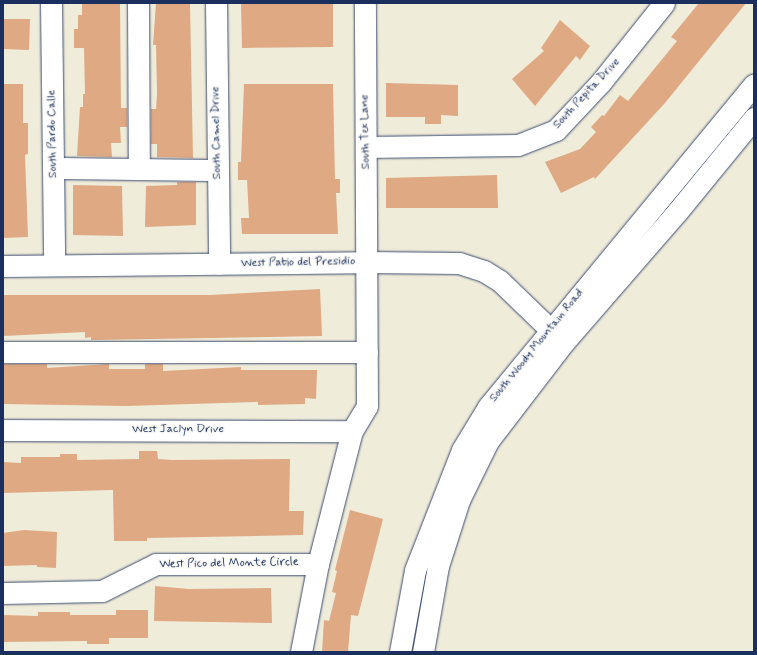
<!DOCTYPE html>
<html>
<head>
<meta charset="utf-8">
<style>
	body { margin:0 }
	#map { position:relative; width:757px; height:655px; overflow:hidden; background:#f0ecda; font-family:Mynerve,sans-serif }
	div>[style] { position:absolute }
	.building>* { inset:0; background:#dea983 }
	.roads { filter:drop-shadow(0 0 1px #3b4b71) drop-shadow(0 0 1px #3b4b71) }
	.minor>* { height:21px; margin:-10.5px; padding:0 10.5px; transform-origin:10.5px; border-radius:10.5px; background:#fff }
	span { translate:-50% -50%; white-space:nowrap; text-align:center; line-height:1.15; -webkit-text-stroke:3px #f6f6f2; paint-order:stroke }
	.street-label { font-size:12px; color:#1b2f5e }
	.frame { position:absolute; inset:0; border:4px solid #1b2f5e; pointer-events:none }
</style>
</head>
<body>
<div id="map">
	<div class="building">
		<i style="clip-path:polygon(82px 3px,120px 3px,121px 108px,127px 108px,127px 127px,120px 127px,121px 143px,111px 143px,112px 157px,77px 156px,80px 107px,83px 107px,83px 94px,85px 94px,84px 48px,74px 48px,74px 29px,78px 29px,78px 15px,82px 15px)"></i>
		<i style="clip-path:polygon(156px 3px,190px 3px,193px 158px,157px 157px,157px 144px,151px 144px,151px 109px,156px 109px,157px 94px,156px 45px,153px 45px)"></i>
		<i style="clip-path:polygon(241px 3px,333px 3px,333px 47px,242px 48px)"></i>
		<i style="clip-path:polygon(699px 3px,746px 3px,665px 103px,595px 179px,594px 177px,561px 193px,545px 162px,580px 149px,596px 132px,591px 127px,602px 115px,604px 116px,620px 95px,628px 101px,677px 41px,671px 37px)"></i>
		<i style="clip-path:polygon(3px 19px,30px 19px,29px 50px,3px 49px)"></i>
		<i style="clip-path:polygon(560px 20px,590px 46px,580px 60px,576px 56px,535px 106px,512px 79px,544px 51px,541px 48px)"></i>
		<i style="clip-path:polygon(386px 83px,458px 85px,458px 116px,441px 115px,441px 124px,425px 124px,425px 117px,386px 117px)"></i>
		<i style="clip-path:polygon(3px 84px,23px 84px,23px 123px,28px 123px,28px 154px,25px 155px,28px 237px,3px 238px)"></i>
		<i style="clip-path:polygon(244px 84px,333px 84px,335px 179px,340px 179px,340px 193px,336px 193px,338px 234px,242px 234px,241px 218px,249px 218px,247px 180px,238px 180px,238px 162px,241px 162px)"></i>
		<i style="clip-path:polygon(497px 175px,498px 208px,386px 208px,386px 178px)"></i>
		<i style="clip-path:polygon(177px 182px,196px 182px,196px 225px,145px 227px,146px 186px,177px 185px)"></i>
		<i style="clip-path:polygon(73px 185px,122px 186px,123px 236px,73px 235px)"></i>
		<i style="clip-path:polygon(320px 289px,322px 336px,91px 340px,91px 337px,85px 338px,85px 332px,3px 336px,3px 295px,210px 295px)"></i>
		<i style="clip-path:polygon(3px 364px,47px 364px,47px 368px,109px 364px,109px 369px,145px 369px,145px 364px,163px 364px,163px 371px,241px 367px,241px 370px,317px 370px,316px 399px,305px 398px,305px 404px,258px 405px,258px 402px,126px 406px,3px 404px)"></i>
		<i style="clip-path:polygon(139px 451px,157px 451px,158px 459px,172px 460px,290px 459px,289px 511px,304px 511px,303px 535px,147px 538px,147px 541px,114px 541px,113px 490px,3px 493px,3px 462px,21px 463px,21px 457px,60px 457px,60px 454px,77px 454px,77px 460px,139px 459px)"></i>
		<i style="clip-path:polygon(350px 510px,383px 519px,358px 616px,351px 615px,348px 652px,322px 652px,324px 620px,329px 621px,336px 593px,332px 592px,337px 571px,335px 570px)"></i>
		<i style="clip-path:polygon(24px 530px,57px 532px,56px 568px,37px 567px,37px 565px,3px 566px,3px 533px)"></i>
		<i style="clip-path:polygon(155px 586px,189px 589px,271px 588px,272px 623px,154px 621px)"></i>
		<i style="clip-path:polygon(116px 610px,148px 610px,148px 638px,109px 638px,109px 644px,87px 644px,87px 641px,3px 642px,3px 615px,38px 616px,38px 612px,70px 612px,70px 615px,116px 615px)"></i>
	</div>
	<div class="roads">
		<div class="minor">
			<i style="left:51px;top:3px;width:262px;rotate:89.3deg"></i>
			<i style="left:138px;top:3px;width:166px;rotate:89.7deg"></i>
			<i style="left:216px;top:3px;width:261px;rotate:89.3deg"></i>
			<i style="left:366px;top:147px;width:152px;rotate:-0.8deg"></i>
			<i style="left:518px;top:145px;width:41px;rotate:-21.5deg"></i>
			<i style="left:556px;top:130px;width:66px;rotate:-46.8deg"></i>
			<i style="left:601px;top:82px;width:101px;rotate:-51.4deg"></i>
			<i style="left:53px;top:168px;width:165px;rotate:0.7deg"></i>
			<i style="left:3px;top:266px;width:363px;rotate:-0.6deg"></i>
			<i style="left:366px;top:262px;width:93px;rotate:0.6deg"></i>
			<i style="left:459px;top:263px;width:26px;rotate:18deg"></i>
			<i style="left:484px;top:271px;width:19px;rotate:32deg"></i>
			<i style="left:500px;top:281px;width:82px;rotate:44deg"></i>
			<i style="left:3px;top:352px;width:364px"></i>
			<i style="left:3px;top:430px;width:349px;rotate:0.2deg"></i>
			<i style="left:3px;top:593px;width:99px;rotate:-1.2deg"></i>
			<i style="left:102px;top:591px;width:60px;rotate:-26.6deg"></i>
			<i style="left:156px;top:564px;width:162px"></i>
			<i style="left:301px;top:652px;width:90px;rotate:-79.1deg"></i>
			<i style="left:318px;top:564px;width:137px;rotate:-75.7deg"></i>
			<i style="left:352px;top:431px;width:29px;rotate:-59deg"></i>
			<i style="left:367px;top:406px;width:403px;rotate:-90.3deg"></i>
			<i style="left:400px;top:652px;width:83px;rotate:-79.6deg"></i>
			<i style="left:415px;top:570px;width:129px;rotate:-68.6deg"></i>
			<i style="left:462px;top:450px;width:50px;rotate:-58.8deg"></i>
			<i style="left:488px;top:407px;width:418px;rotate:-50.5deg"></i>
			<i style="left:423px;top:652px;width:87px;rotate:-80.1deg"></i>
			<i style="left:438px;top:566px;width:69px;rotate:-72.3deg"></i>
			<i style="left:459px;top:500px;width:66px;rotate:-63.8deg"></i>
			<i style="left:488px;top:441px;width:125px;rotate:-52.5deg"></i>
			<i style="left:564px;top:342px;width:172px;rotate:-49deg"></i>
			<i style="left:677px;top:212px;width:122px;rotate:-50.7deg"></i>
		</div>
	</div>
	<div class="street-label">
		<span style="left:587px;top:94px;rotate:-47deg">South Pepita Drive</span>
		<span style="left:366px;top:132px;rotate:-91deg">South Tex Lane</span>
		<span style="left:217px;top:133px;rotate:-91deg">South Camel Drive</span>
		<span style="left:53px;top:134px;rotate:-91deg">South Pardo Calle</span>
		<span style="left:298px;top:263px;rotate:-1deg">West Patio del Presidio</span>
		<span style="left:537px;top:346px;rotate:-51deg">South Woody Mountain Road</span>
		<span style="left:178px;top:430px">West Jaclyn Drive</span>
		<span style="left:229px;top:564px;rotate:-1deg">West Pico del Monte Circle</span>
	</div>
	<div class="frame"></div>
</div>
</body>
</html>
